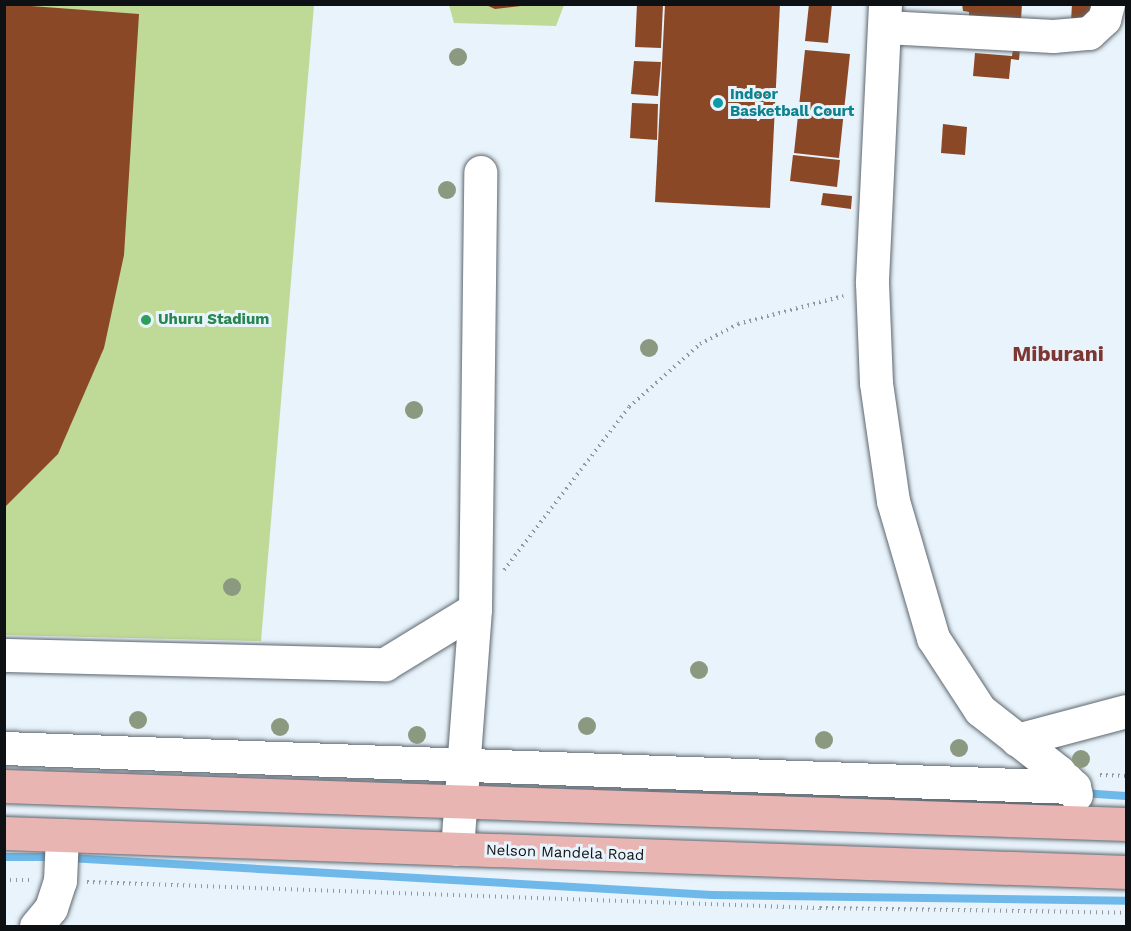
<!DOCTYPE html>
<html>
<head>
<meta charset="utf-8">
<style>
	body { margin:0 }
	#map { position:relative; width:1131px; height:931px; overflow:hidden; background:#e8f3fb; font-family:"Work Sans",sans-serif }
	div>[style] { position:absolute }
	.green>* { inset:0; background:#bfd997 }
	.stream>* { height:8px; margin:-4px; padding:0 4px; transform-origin:4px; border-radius:4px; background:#6eb9ea }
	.building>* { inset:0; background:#8b4826 }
	.path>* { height:4px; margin-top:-2px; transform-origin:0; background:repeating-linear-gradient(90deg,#91999f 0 1.5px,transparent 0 6px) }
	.roads { filter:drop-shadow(0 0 2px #5e676f) drop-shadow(0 0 2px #5e676f) }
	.minor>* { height:33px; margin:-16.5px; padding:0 16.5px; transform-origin:16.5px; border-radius:16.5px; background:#fff }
	.major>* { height:33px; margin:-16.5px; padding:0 16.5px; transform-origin:16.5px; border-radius:16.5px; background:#e8b5b3 }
	.trees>* { width:18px; height:18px; margin:-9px; border-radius:50%; background:#8a997f }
	.dots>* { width:16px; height:16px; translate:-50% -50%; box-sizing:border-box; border:3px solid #e8f3fb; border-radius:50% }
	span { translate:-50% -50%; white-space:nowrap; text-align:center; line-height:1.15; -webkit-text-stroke:6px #e8f3fb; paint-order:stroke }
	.culture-label { font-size:15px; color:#0d838f; font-weight:700 }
	.left { translate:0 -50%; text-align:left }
	.leisure-label { font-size:15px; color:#27864d; font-weight:700 }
	.street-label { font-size:15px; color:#0d1114 }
	.district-label { font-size:21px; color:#7d3632; font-weight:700 }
	.frame { position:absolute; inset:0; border:6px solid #0d1114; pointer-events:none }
</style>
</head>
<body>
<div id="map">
	<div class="green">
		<i style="clip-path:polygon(5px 5px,314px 5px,261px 641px,5px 635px)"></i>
		<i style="clip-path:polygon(449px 5px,564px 5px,556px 26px,454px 23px)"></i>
	</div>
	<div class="stream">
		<i style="left:1082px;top:793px;width:44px;rotate:3.9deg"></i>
		<i style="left:4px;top:857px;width:50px"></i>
		<i style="left:69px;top:858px;width:644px;rotate:3.29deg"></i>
		<i style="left:712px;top:895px;width:414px;rotate:0.8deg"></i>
	</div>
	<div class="building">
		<i style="clip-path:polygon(4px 4px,139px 14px,124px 255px,104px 348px,58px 454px,4px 508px)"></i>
		<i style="clip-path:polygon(484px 4px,529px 4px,529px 5px,495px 9px)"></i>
		<i style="clip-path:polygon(637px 4px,663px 4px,661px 48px,635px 47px)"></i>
		<i style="clip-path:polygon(665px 4px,780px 4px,770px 208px,655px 202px)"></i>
		<i style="clip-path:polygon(809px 4px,832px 4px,828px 43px,805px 41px)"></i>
		<i style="clip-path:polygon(962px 4px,1022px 4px,1021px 20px,969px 18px,969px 12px,963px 11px)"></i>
		<i style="clip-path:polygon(1072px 4px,1099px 4px,1098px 22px,1071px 21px)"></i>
		<i style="clip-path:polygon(1013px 49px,1020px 49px,1019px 60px,1011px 59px,1009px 79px,973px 76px,975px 53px,1012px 56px)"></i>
		<i style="clip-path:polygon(805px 50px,850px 54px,839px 158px,794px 153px)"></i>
		<i style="clip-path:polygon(634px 61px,661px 62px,658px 96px,631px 94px)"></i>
		<i style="clip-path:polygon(632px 103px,658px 104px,657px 140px,630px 138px)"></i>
		<i style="clip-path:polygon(943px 124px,967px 127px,965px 155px,941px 153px)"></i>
		<i style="clip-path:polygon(793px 155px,840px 160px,837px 187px,790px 181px)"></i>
		<i style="clip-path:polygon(823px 193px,852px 196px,851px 209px,821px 205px)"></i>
	</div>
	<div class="path">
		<i style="left:504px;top:570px;width:205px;rotate:-52.5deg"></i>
		<i style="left:629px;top:407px;width:95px;rotate:-41.6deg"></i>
		<i style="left:700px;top:344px;width:43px;rotate:-27.8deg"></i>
		<i style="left:738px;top:324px;width:109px;rotate:-14.9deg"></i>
		<i style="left:1100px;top:775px;width:26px;rotate:2deg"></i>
		<i style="left:4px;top:880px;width:27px"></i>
		<i style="left:87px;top:882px;width:733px;rotate:2.03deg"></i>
		<i style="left:820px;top:908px;width:306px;rotate:0.9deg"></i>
	</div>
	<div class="roads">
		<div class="minor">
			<i style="left:885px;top:4px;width:279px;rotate:92.7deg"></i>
			<i style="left:872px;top:283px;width:100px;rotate:87.7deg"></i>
			<i style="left:876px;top:383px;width:119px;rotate:81.8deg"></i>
			<i style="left:893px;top:501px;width:143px;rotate:73.7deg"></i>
			<i style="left:933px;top:638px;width:86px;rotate:56.9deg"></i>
			<i style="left:980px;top:710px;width:100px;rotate:38.1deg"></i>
			<i style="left:1059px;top:772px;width:21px;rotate:45deg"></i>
			<i style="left:1074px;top:787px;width:8px;rotate:76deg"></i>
			<i style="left:885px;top:27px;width:168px;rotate:3.1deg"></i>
			<i style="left:1053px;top:36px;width:36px;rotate:-5deg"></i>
			<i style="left:1089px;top:33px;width:21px;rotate:-43deg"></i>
			<i style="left:1104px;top:19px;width:16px;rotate:-75deg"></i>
			<i style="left:4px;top:655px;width:381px;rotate:1.4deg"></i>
			<i style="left:385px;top:664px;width:105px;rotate:-31.4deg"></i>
			<i style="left:1017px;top:740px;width:113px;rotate:-14.9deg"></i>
			<i style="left:4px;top:748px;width:1071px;rotate:2.09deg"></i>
			<i style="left:457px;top:849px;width:241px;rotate:-85.7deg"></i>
			<i style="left:475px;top:609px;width:437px;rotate:-89.3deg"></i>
			<i style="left:36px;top:926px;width:23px;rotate:-50deg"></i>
			<i style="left:51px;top:908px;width:28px;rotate:-72deg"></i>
			<i style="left:60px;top:881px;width:46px;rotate:-87.5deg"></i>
		</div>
		<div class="major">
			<i style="left:4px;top:786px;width:1123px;rotate:1.94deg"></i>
			<i style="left:4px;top:833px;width:1123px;rotate:1.99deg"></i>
		</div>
	</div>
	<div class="trees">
		<i style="left:458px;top:57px"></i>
		<i style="left:447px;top:190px"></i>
		<i style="left:649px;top:348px"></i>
		<i style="left:414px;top:410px"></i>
		<i style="left:232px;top:587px"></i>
		<i style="left:699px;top:670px"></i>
		<i style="left:138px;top:720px"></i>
		<i style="left:587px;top:726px"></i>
		<i style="left:280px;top:727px"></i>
		<i style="left:417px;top:735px"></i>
		<i style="left:824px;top:740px"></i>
		<i style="left:959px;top:748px"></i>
		<i style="left:1081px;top:759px"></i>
	</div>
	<div class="dots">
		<i style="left:718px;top:103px;background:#0f9aa8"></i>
		<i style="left:146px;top:320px;background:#2e9e5b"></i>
	</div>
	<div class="culture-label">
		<span class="left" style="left:730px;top:103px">Indoor<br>Basketball Court</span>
	</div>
	<div class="leisure-label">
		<span class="left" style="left:158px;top:320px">Uhuru Stadium</span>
	</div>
	<div class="street-label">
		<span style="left:565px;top:853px;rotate:2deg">Nelson Mandela Road</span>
	</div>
	<div class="district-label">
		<span style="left:1058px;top:354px">Miburani</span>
	</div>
	<div class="frame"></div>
</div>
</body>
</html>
